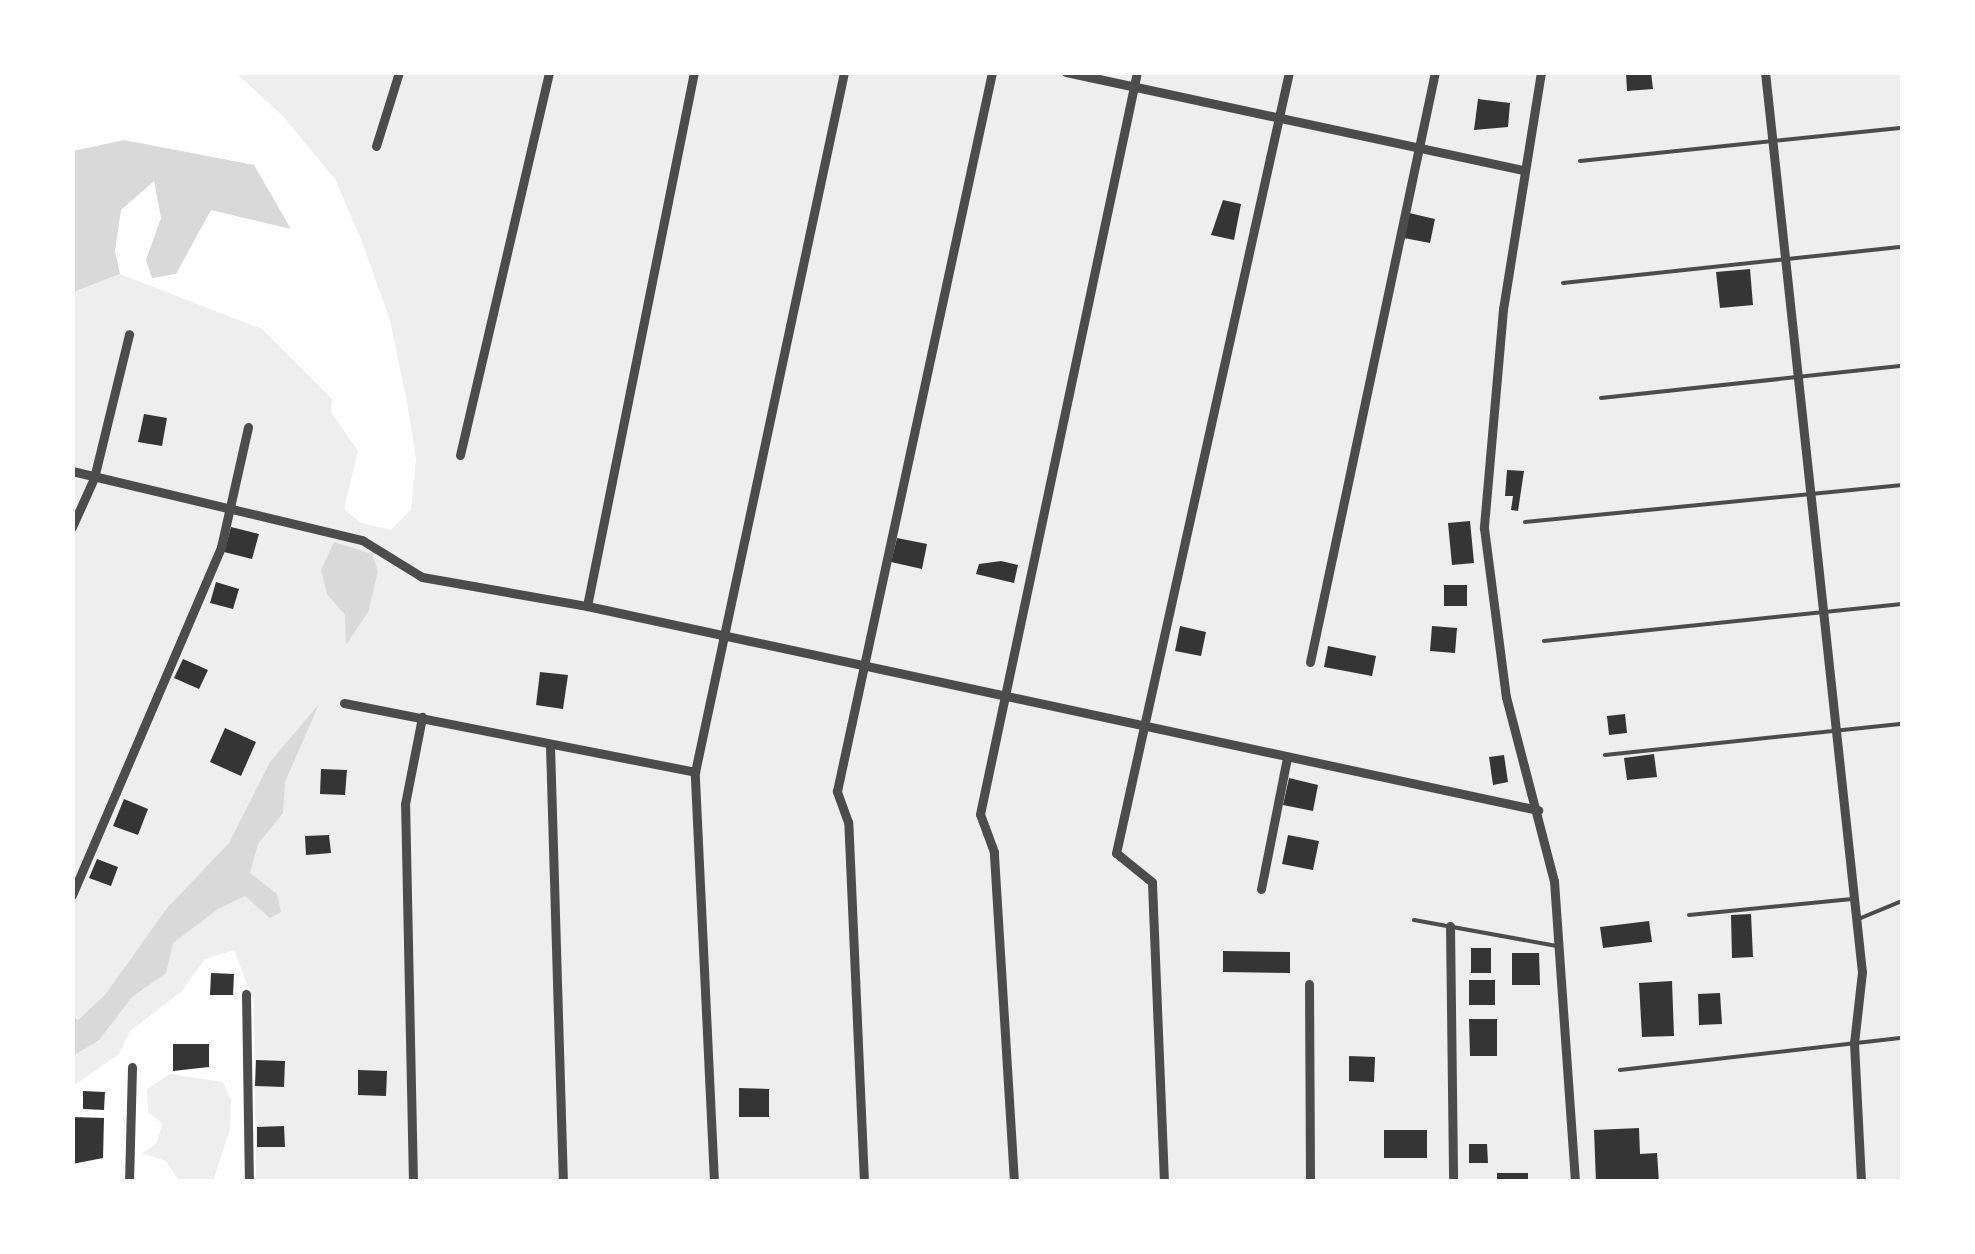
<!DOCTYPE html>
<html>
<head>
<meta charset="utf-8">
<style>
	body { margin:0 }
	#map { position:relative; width:1975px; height:1254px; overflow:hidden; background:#fff; font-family:Literata,serif }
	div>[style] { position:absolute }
	.green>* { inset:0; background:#eee }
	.water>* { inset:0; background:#d9d9d9 }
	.building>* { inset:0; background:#353535 }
	.service>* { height:4px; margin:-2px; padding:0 2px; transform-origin:2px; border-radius:2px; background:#4c4c4c }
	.minor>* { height:9px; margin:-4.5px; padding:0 4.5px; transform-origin:4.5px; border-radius:4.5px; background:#4c4c4c }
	span { translate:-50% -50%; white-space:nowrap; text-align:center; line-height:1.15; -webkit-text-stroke:8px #fff; paint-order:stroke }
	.frame { position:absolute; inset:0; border:75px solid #fff; pointer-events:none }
</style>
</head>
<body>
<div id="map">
	<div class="green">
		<i style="clip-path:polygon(236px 73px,1902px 73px,1902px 1181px,256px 1181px,254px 1002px,234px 950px,205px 959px,182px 991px,130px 1031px,119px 1054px,73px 1086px,73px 292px,120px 274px,262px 329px,332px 399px,331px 412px,358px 451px,344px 509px,361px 523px,391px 530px,411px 510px,416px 459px,407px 402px,390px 320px,362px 242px,335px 179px,283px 116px)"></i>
		<i style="clip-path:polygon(170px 1074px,223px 1082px,231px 1100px,230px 1129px,213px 1181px,179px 1181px,166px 1161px,142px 1153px,156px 1144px,163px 1124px,148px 1112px,147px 1089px)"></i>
	</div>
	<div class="water">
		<i style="clip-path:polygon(124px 140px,254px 165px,291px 229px,211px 210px,176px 274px,152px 278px,146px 260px,161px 218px,154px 181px,121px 210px,115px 251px,120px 274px,73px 292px,73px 151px)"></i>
		<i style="clip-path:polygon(334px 542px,372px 554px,378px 571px,368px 612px,346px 645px,345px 615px,327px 594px,321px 570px)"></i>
		<i style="clip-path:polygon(319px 704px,285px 782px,283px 813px,258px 844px,250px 873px,277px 894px,281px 912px,270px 918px,245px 896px,218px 909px,173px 943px,166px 973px,132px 997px,99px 1040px,73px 1056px,73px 1017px,78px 1020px,105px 995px,167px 908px,229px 843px,270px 762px)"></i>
	</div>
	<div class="building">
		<i style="clip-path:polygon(1626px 72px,1651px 72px,1653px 89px,1627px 91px)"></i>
		<i style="clip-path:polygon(1478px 99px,1510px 103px,1508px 127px,1474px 130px)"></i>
		<i style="clip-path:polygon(1223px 200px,1241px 204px,1234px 240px,1211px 235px)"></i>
		<i style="clip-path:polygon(1409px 213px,1435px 219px,1430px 243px,1404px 238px)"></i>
		<i style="clip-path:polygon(1750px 269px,1753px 305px,1720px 308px,1716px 272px)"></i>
		<i style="clip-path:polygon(144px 414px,167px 418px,162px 446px,138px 442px)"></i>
		<i style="clip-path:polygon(1507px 470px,1524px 471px,1518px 511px,1511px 510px,1513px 496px,1505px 496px)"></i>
		<i style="clip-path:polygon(1470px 521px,1474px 563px,1452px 565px,1448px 523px)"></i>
		<i style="clip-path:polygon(231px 527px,259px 534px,252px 559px,224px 552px)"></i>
		<i style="clip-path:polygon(897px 538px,927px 544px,922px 569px,891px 562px)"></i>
		<i style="clip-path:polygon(1001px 561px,1018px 565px,1014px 583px,976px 574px,979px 564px)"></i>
		<i style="clip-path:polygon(216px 582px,239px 589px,233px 609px,210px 603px)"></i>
		<i style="clip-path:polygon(1444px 585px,1467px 585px,1467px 606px,1444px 606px)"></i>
		<i style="clip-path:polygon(1180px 626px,1206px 632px,1201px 656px,1175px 651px)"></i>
		<i style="clip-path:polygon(1432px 626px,1457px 628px,1455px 653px,1430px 651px)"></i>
		<i style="clip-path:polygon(1328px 646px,1376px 656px,1372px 676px,1324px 667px)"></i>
		<i style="clip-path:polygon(183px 659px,208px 670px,199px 689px,174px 678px)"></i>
		<i style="clip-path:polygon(540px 672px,568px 675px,563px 709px,536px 705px)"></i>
		<i style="clip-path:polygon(1625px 714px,1627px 733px,1609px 735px,1607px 716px)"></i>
		<i style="clip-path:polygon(225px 728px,256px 742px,241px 776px,210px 762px)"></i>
		<i style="clip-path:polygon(1654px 754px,1657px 777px,1627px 780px,1624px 758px)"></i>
		<i style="clip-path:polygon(1504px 755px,1508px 782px,1493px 785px,1489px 757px)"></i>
		<i style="clip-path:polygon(321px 769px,347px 770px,345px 795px,320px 794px)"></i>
		<i style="clip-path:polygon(1289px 778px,1318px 785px,1313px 811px,1283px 805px)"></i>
		<i style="clip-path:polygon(124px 799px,148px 809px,138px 835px,113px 826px)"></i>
		<i style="clip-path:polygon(329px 835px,331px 853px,306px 855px,305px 836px)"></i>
		<i style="clip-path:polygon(1288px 835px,1319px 841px,1313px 870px,1282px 864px)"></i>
		<i style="clip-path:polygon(97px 859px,118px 867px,111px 886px,89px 878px)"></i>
		<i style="clip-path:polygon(1751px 914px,1753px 957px,1732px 958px,1731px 915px)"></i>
		<i style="clip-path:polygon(1649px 921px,1652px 942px,1603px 948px,1600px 927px)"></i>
		<i style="clip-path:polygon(1471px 948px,1491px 948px,1491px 973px,1471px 973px)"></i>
		<i style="clip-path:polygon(1223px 951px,1290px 952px,1290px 973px,1223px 972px)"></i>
		<i style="clip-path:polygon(1512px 953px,1539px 953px,1540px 985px,1512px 985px)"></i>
		<i style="clip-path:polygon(211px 973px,234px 974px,233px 995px,210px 995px)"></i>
		<i style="clip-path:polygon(1469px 980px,1495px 980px,1495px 1005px,1469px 1005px)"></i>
		<i style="clip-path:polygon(1672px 981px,1674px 1036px,1642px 1037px,1639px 983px)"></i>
		<i style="clip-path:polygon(1720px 993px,1722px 1024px,1699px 1025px,1698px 994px)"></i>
		<i style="clip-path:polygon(1469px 1019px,1497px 1019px,1497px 1056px,1470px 1056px)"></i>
		<i style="clip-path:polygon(173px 1044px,209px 1044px,209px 1067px,173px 1071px)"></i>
		<i style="clip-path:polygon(1349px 1056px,1375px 1057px,1374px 1082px,1349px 1081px)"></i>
		<i style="clip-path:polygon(256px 1060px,285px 1061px,284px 1087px,255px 1086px)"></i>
		<i style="clip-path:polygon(358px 1070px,387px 1071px,386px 1096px,358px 1095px)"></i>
		<i style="clip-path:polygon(739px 1088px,769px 1089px,769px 1117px,739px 1117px)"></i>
		<i style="clip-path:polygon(83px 1091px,105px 1092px,104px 1110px,83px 1109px)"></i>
		<i style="clip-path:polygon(72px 1117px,104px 1118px,103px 1158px,72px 1164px)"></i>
		<i style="clip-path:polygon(284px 1126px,285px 1147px,257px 1147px,257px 1127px)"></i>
		<i style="clip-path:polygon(1639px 1128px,1640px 1154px,1657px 1153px,1659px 1182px,1596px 1182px,1594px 1130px)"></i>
		<i style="clip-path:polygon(1384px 1130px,1427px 1130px,1427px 1158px,1384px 1158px)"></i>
		<i style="clip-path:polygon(1469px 1144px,1487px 1144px,1488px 1163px,1469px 1163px)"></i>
		<i style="clip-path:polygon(1497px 1173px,1528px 1173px,1528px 1182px,1497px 1182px)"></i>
	</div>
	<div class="service">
		<i style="left:1580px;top:161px;width:324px;rotate:-5.9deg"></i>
		<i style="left:1563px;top:283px;width:341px;rotate:-6.1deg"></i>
		<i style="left:1601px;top:398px;width:303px;rotate:-6.1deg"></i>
		<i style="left:1525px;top:522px;width:379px;rotate:-5.6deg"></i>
		<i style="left:1544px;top:641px;width:360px;rotate:-5.9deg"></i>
		<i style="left:1605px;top:755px;width:299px;rotate:-6deg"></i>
		<i style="left:1689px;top:915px;width:164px;rotate:-5.6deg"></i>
		<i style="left:1414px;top:920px;width:145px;rotate:10.3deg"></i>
		<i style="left:1856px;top:920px;width:50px;rotate:-22.4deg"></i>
		<i style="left:1620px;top:1070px;width:284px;rotate:-6.5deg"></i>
	</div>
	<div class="minor">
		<i style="left:1066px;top:72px;width:469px;rotate:12.1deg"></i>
		<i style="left:1541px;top:72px;width:240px;rotate:99.1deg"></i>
		<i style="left:1503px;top:309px;width:220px;rotate:95deg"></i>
		<i style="left:1484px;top:528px;width:170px;rotate:82.6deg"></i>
		<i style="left:1506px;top:697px;width:190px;rotate:75.4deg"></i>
		<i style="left:1554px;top:881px;width:302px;rotate:86deg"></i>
		<i style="left:1765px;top:72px;width:905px;rotate:83.85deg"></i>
		<i style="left:1862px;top:972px;width:71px;rotate:96.4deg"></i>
		<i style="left:1854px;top:1043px;width:139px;rotate:87.1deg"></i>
		<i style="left:376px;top:146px;width:77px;rotate:-72.7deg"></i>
		<i style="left:460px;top:455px;width:393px;rotate:-76.9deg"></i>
		<i style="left:72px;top:471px;width:298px;rotate:13.4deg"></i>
		<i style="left:362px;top:540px;width:70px;rotate:31.7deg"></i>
		<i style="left:422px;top:577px;width:168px;rotate:10deg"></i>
		<i style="left:587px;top:606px;width:973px;rotate:12.11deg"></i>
		<i style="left:72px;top:527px;width:54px;rotate:-65.8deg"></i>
		<i style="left:94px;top:478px;width:148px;rotate:-76.3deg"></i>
		<i style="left:587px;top:606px;width:545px;rotate:-78.67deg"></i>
		<i style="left:1310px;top:662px;width:603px;rotate:-78.04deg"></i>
		<i style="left:344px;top:703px;width:358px;rotate:11.1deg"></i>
		<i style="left:550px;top:746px;width:436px;rotate:88.3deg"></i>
		<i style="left:1261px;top:889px;width:134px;rotate:-78.8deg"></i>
		<i style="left:72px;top:895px;width:379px;rotate:-66.8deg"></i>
		<i style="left:221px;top:547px;width:123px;rotate:-77.3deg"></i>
		<i style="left:1450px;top:926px;width:256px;rotate:89.3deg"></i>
		<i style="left:1309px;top:984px;width:198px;rotate:89.7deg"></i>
		<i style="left:246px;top:994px;width:188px;rotate:89.1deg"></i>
		<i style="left:129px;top:1182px;width:115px;rotate:-88.5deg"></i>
		<i style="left:413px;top:1182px;width:378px;rotate:-91.2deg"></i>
		<i style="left:405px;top:804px;width:89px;rotate:-78.9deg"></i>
		<i style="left:714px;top:1182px;width:410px;rotate:-92.7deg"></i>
		<i style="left:695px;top:772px;width:716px;rotate:-77.98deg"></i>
		<i style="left:864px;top:1182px;width:360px;rotate:-92.5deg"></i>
		<i style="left:848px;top:822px;width:33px;rotate:-110deg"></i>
		<i style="left:837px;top:791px;width:736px;rotate:-77.83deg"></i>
		<i style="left:1014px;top:1182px;width:331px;rotate:-93.5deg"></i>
		<i style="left:994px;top:852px;width:40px;rotate:-110.2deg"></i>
		<i style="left:980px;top:814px;width:758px;rotate:-78.05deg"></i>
		<i style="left:1164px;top:1182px;width:300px;rotate:-92.3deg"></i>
		<i style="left:1152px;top:882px;width:46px;rotate:-141.1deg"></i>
		<i style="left:1116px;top:853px;width:800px;rotate:-77.51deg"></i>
	</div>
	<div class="frame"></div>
</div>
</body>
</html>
